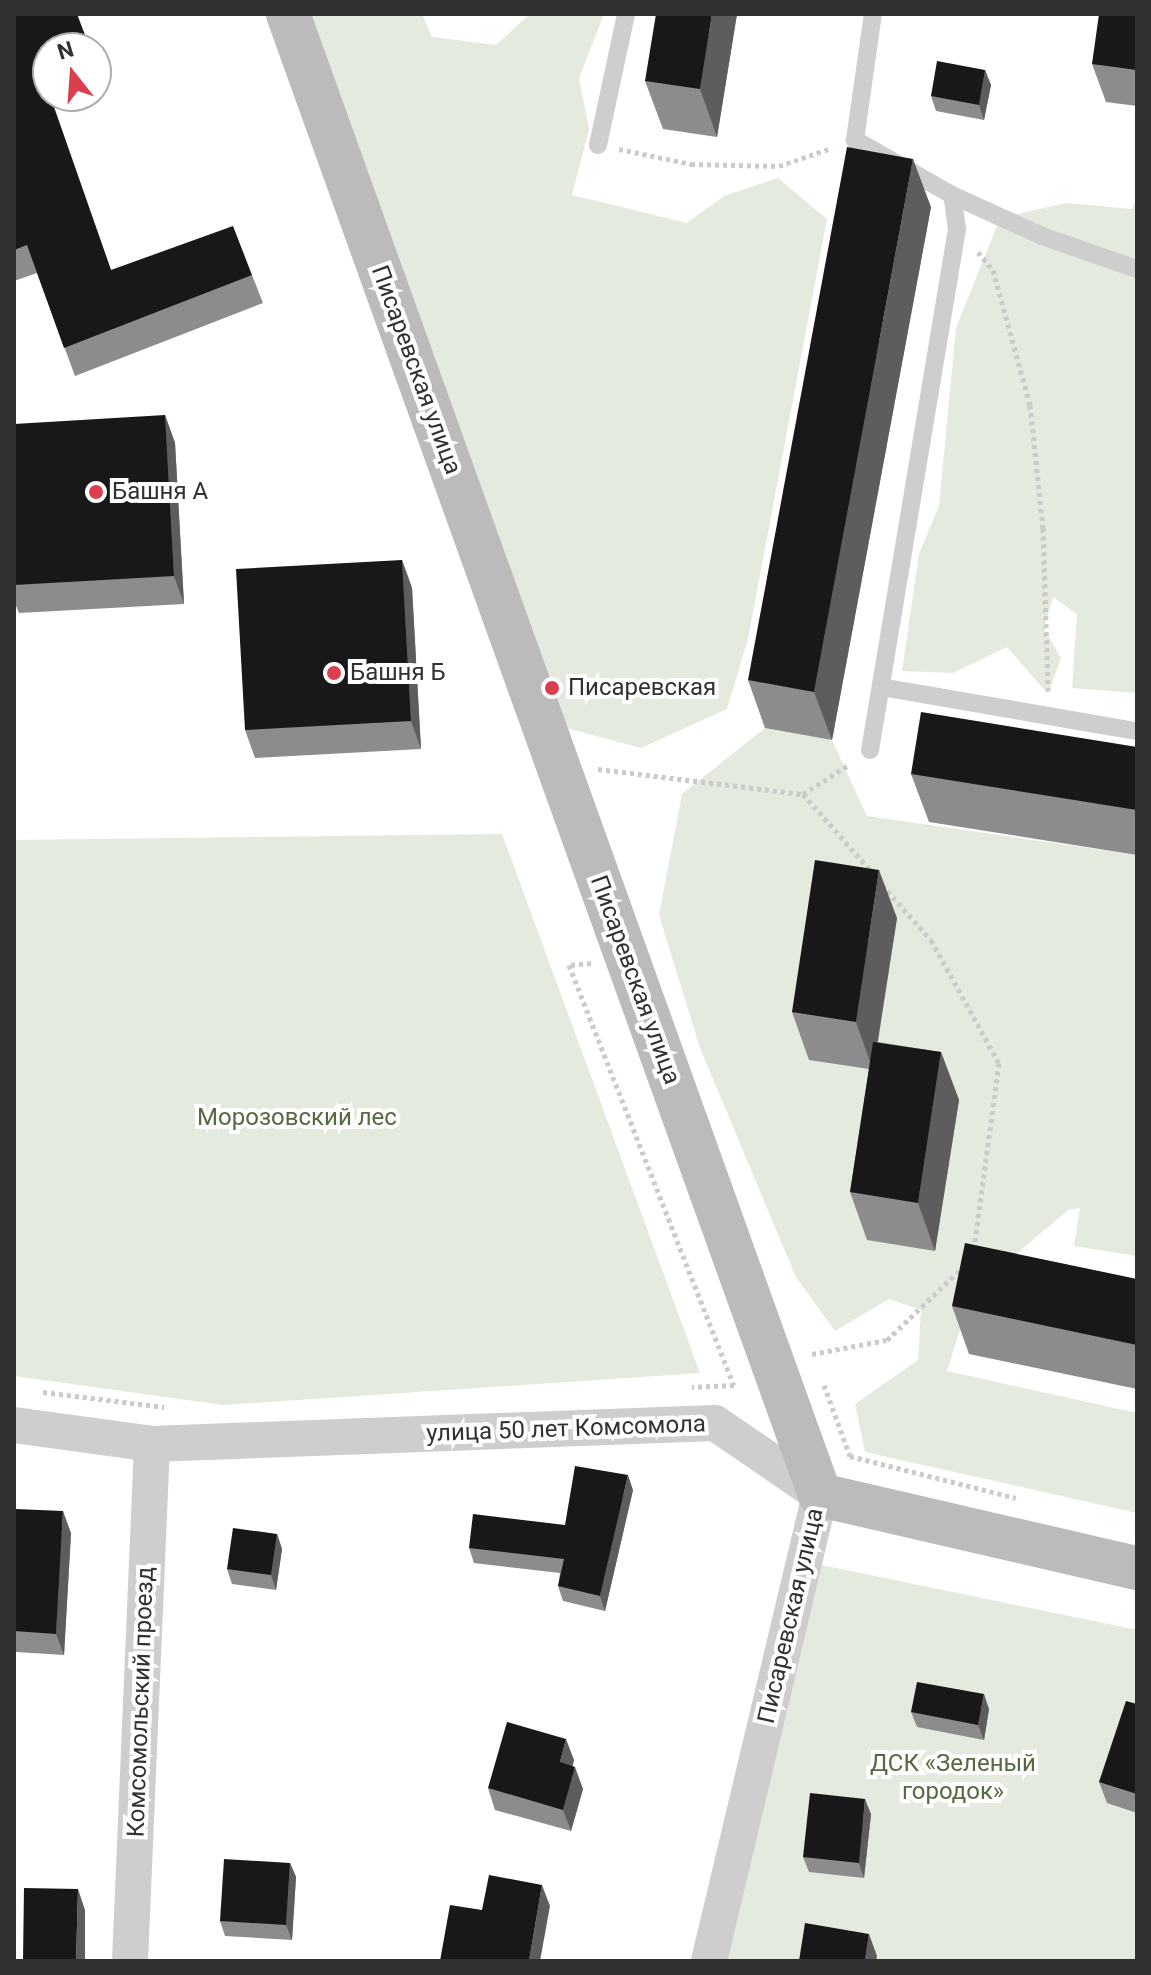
<!DOCTYPE html>
<html>
<head>
<meta charset="utf-8">
<style>
	body { margin:0 }
	#map { position:relative; width:1151px; height:1975px; overflow:hidden; background:#fff; font-family:Roboto,sans-serif }
	div>[style] { position:absolute }
	.green>* { inset:0; background:#e4eadd }
	.path>* { height:5px; margin-top:-2.5px; transform-origin:0; background:repeating-linear-gradient(90deg,#cbcbcb 0 4px,transparent 0 8px) }
	.lane>* { height:18px; margin:-9px; padding:0 9px; transform-origin:9px; border-radius:9px; background:#cecece }
	.street>* { height:36px; margin:-18px; padding:0 18px; transform-origin:18px; border-radius:18px; background:#cecece }
	.secondary>* { height:44px; margin:-22px; padding:0 22px; transform-origin:22px; border-radius:22px; background:#bbb }
	.wall>* { inset:0; background:#8c8c8c }
	.shaded-wall>* { inset:0; background:#5d5d5d }
	.building>* { inset:0; background:#181818 }
	.dots>* { width:22px; height:22px; translate:-50% -50%; box-sizing:border-box; border:4px solid #fff; border-radius:50% }
	span { translate:-50% -50%; white-space:nowrap; text-align:center; line-height:1.15; -webkit-text-stroke:8px #fff; paint-order:stroke }
	.street-label { font-size:24px; color:#313131 }
	.poi-label { font-size:24px; color:#313131 }
	.left { translate:0 -50%; text-align:left }
	.park-label { font-size:24px; color:#556a40 }
	.frame { position:absolute; inset:0; border:16px solid #313131; pointer-events:none }
	.north { position:absolute; left:32px; top:32px; width:80px; height:80px; box-sizing:border-box; background:#fff; border:2px solid #adadad; border-radius:50%; rotate:343deg; font-size:22px; font-weight:700; line-height:32px; text-align:center; color:#313131 }
	.north::after { content:''; display:block; margin:auto; width:28px; height:36px; background:#db3f4e; clip-path:polygon(50% 0,100% 100%,50% 72%,0 100%) }
</style>
</head>
<body>
<div id="map">
	<div class="green">
		<i style="clip-path:polygon(302px 14px,422px 14px,432px 37px,496px 45px,530px 14px,604px 14px,579px 78px,589px 129px,572px 195px,687px 223px,724px 196px,778px 178px,827px 219px,748px 639px,727px 709px,641px 748px,566px 728px)"></i>
		<i style="clip-path:polygon(1137px 196px,1137px 693px,1072px 688px,1077px 614px,1053px 597px,1044px 629px,1061px 658px,1048px 694px,1007px 647px,953px 673px,902px 671px,919px 554px,939px 506px,956px 328px,1000px 218px,1066px 203px,1132px 209px)"></i>
		<i style="clip-path:polygon(765px 728px,832px 740px,867px 816px,1137px 855px,1137px 1256px,1074px 1246px,1080px 1208px,1068px 1210px,972px 1291px,947px 1371px,1137px 1413px,1137px 1513px,865px 1452px,855px 1404px,918px 1360px,921px 1310px,889px 1299px,835px 1331px,796px 1277px,700px 1048px,659px 915px,682px 794px)"></i>
		<i style="clip-path:polygon(502px 834px,700px 1373px,223px 1405px,14px 1376px,14px 840px)"></i>
		<i style="clip-path:polygon(817px 1564px,1137px 1630px,1137px 1961px,722px 1961px)"></i>
	</div>
	<div class="path">
		<i style="left:619px;top:149px;width:74px;rotate:11.8deg"></i>
		<i style="left:691px;top:164px;width:88px;rotate:1.3deg"></i>
		<i style="left:779px;top:166px;width:56px;rotate:-18.8deg"></i>
		<i style="left:978px;top:252px;width:23px;rotate:50deg"></i>
		<i style="left:993px;top:270px;width:140px;rotate:74.7deg"></i>
		<i style="left:1030px;top:405px;width:124px;rotate:84deg"></i>
		<i style="left:1043px;top:528px;width:163px;rotate:88.2deg"></i>
		<i style="left:598px;top:769px;width:207px;rotate:7deg"></i>
		<i style="left:803px;top:794px;width:56px;rotate:-32.6deg"></i>
		<i style="left:803px;top:794px;width:103px;rotate:48.6deg"></i>
		<i style="left:882px;top:885px;width:74px;rotate:48.3deg"></i>
		<i style="left:931px;top:940px;width:141px;rotate:61.1deg"></i>
		<i style="left:999px;top:1063px;width:188px;rotate:97.7deg"></i>
		<i style="left:591px;top:963px;width:22px;rotate:175deg"></i>
		<i style="left:569px;top:965px;width:451px;rotate:68.6deg"></i>
		<i style="left:734px;top:1385px;width:42px;rotate:177.3deg"></i>
		<i style="left:812px;top:1354px;width:76px;rotate:-10.6deg"></i>
		<i style="left:887px;top:1340px;width:105px;rotate:-43.8deg"></i>
		<i style="left:824px;top:1385px;width:76px;rotate:69.9deg"></i>
		<i style="left:850px;top:1456px;width:171px;rotate:14.2deg"></i>
		<i style="left:43px;top:1392px;width:122px;rotate:7.1deg"></i>
	</div>
	<div class="lane">
		<i style="left:598px;top:145px;width:134px;rotate:-77.9deg"></i>
		<i style="left:952px;top:195px;width:99px;rotate:24.5deg"></i>
		<i style="left:1042px;top:236px;width:101px;rotate:19.2deg"></i>
		<i style="left:881px;top:687px;width:260px;rotate:9.8deg"></i>
		<i style="left:870px;top:750px;width:528px;rotate:-80.52deg"></i>
		<i style="left:957px;top:229px;width:34px;rotate:-98deg"></i>
		<i style="left:952px;top:195px;width:112px;rotate:-150.4deg"></i>
		<i style="left:855px;top:140px;width:127px;rotate:-81.9deg"></i>
	</div>
	<div class="street">
		<i style="left:14px;top:1425px;width:139px;rotate:7.8deg"></i>
		<i style="left:152px;top:1444px;width:563px;rotate:-2.14deg"></i>
		<i style="left:715px;top:1423px;width:127px;rotate:34.4deg"></i>
		<i style="left:820px;top:1495px;width:479px;rotate:103.4deg"></i>
		<i style="left:130px;top:1961px;width:517px;rotate:-87.56deg"></i>
	</div>
	<div class="secondary">
		<i style="left:288px;top:14px;width:1574px;rotate:70.24deg"></i>
		<i style="left:820px;top:1495px;width:325px;rotate:13deg"></i>
	</div>
	<div class="wall">
		<i style="clip-path:polygon(14px 14px,48px 48px,48px 96px,56px 96px,51px 98px,111px 270px,252px 275px,263px 303px,75px 376px,37px 273px,14px 281px)"></i>
		<i style="clip-path:polygon(737px 14px,717px 137px,663px 129px,645px 81px)"></i>
		<i style="clip-path:polygon(1137px 14px,1137px 106px,1106px 102px,1092px 64px)"></i>
		<i style="clip-path:polygon(96px 65px,101px 80px,96px 82px)"></i>
		<i style="clip-path:polygon(985px 70px,991px 85px,984px 120px,936px 111px,931px 96px)"></i>
		<i style="clip-path:polygon(931px 207px,832px 740px,765px 728px,748px 680px)"></i>
		<i style="clip-path:polygon(165px 415px,175px 443px,184px 604px,19px 613px,14px 601px,14px 585px)"></i>
		<i style="clip-path:polygon(402px 560px,412px 588px,421px 749px,255px 758px,245px 730px)"></i>
		<i style="clip-path:polygon(1137px 747px,1137px 855px,929px 822px,911px 774px)"></i>
		<i style="clip-path:polygon(897px 918px,878px 1042px,941px 1052px,959px 1100px,935px 1251px,867px 1240px,850px 1192px,869px 1069px,809px 1060px,792px 1012px)"></i>
		<i style="clip-path:polygon(1137px 1279px,1137px 1389px,969px 1354px,952px 1306px)"></i>
		<i style="clip-path:polygon(633px 1490px,605px 1611px,563px 1601px,558px 1586px,560px 1573px,474px 1563px,469px 1548px,565px 1525px)"></i>
		<i style="clip-path:polygon(71px 1533px,64px 1655px,16px 1652px,14px 1646px,14px 1538px)"></i>
		<i style="clip-path:polygon(277px 1534px,282px 1549px,276px 1590px,232px 1584px,227px 1569px)"></i>
		<i style="clip-path:polygon(1137px 1704px,1137px 1813px,1107px 1803px,1099px 1782px)"></i>
		<i style="clip-path:polygon(989px 1709px,984px 1740px,917px 1727px,911px 1712px)"></i>
		<i style="clip-path:polygon(574px 1760px,573px 1766px,583px 1789px,571px 1831px,495px 1810px,488px 1788px)"></i>
		<i style="clip-path:polygon(871px 1814px,864px 1878px,809px 1872px,803px 1857px)"></i>
		<i style="clip-path:polygon(290px 1863px,296px 1877px,292px 1940px,225px 1936px,220px 1921px)"></i>
	</div>
	<div class="shaded-wall">
		<i style="clip-path:polygon(712px 14px,737px 14px,717px 137px,700px 89px)"></i>
		<i style="clip-path:polygon(985px 70px,991px 85px,984px 120px,979px 105px)"></i>
		<i style="clip-path:polygon(913px 159px,931px 207px,832px 740px,814px 692px)"></i>
		<i style="clip-path:polygon(165px 415px,175px 443px,184px 604px,174px 576px)"></i>
		<i style="clip-path:polygon(402px 560px,412px 588px,421px 749px,411px 721px)"></i>
		<i style="clip-path:polygon(879px 870px,897px 918px,873px 1070px,856px 1022px)"></i>
		<i style="clip-path:polygon(941px 1052px,959px 1100px,935px 1251px,918px 1203px)"></i>
		<i style="clip-path:polygon(628px 1475px,633px 1490px,605px 1611px,600px 1596px)"></i>
		<i style="clip-path:polygon(63px 1511px,71px 1533px,64px 1655px,56px 1634px)"></i>
		<i style="clip-path:polygon(277px 1534px,282px 1549px,276px 1590px,271px 1575px)"></i>
		<i style="clip-path:polygon(984px 1694px,989px 1709px,984px 1740px,978px 1725px)"></i>
		<i style="clip-path:polygon(566px 1739px,574px 1760px,567px 1784px,560px 1762px)"></i>
		<i style="clip-path:polygon(575px 1767px,583px 1789px,571px 1831px,563px 1810px)"></i>
		<i style="clip-path:polygon(865px 1799px,871px 1814px,864px 1878px,859px 1863px)"></i>
		<i style="clip-path:polygon(290px 1863px,296px 1877px,292px 1940px,286px 1925px)"></i>
		<i style="clip-path:polygon(542px 1885px,550px 1906px,540px 1961px,529px 1961px)"></i>
		<i style="clip-path:polygon(78px 1889px,85px 1910px,85px 1961px,76px 1961px)"></i>
		<i style="clip-path:polygon(869px 1934px,877px 1956px,876px 1961px,865px 1961px)"></i>
	</div>
	<div class="building">
		<i style="clip-path:polygon(14px 14px,77px 14px,90px 48px,48px 48px,48px 67px,41px 70px,48px 91px,48px 96px,50px 96px,111px 270px,233px 226px,252px 275px,64px 348px,27px 245px,14px 250px)"></i>
		<i style="clip-path:polygon(656px 14px,712px 14px,700px 89px,645px 81px)"></i>
		<i style="clip-path:polygon(1099px 14px,1137px 14px,1137px 70px,1092px 64px)"></i>
		<i style="clip-path:polygon(937px 61px,985px 70px,979px 105px,931px 96px)"></i>
		<i style="clip-path:polygon(847px 147px,913px 159px,814px 692px,748px 680px)"></i>
		<i style="clip-path:polygon(165px 415px,174px 576px,14px 585px,14px 424px)"></i>
		<i style="clip-path:polygon(402px 560px,411px 721px,245px 730px,236px 569px)"></i>
		<i style="clip-path:polygon(921px 712px,1137px 747px,1137px 810px,911px 774px)"></i>
		<i style="clip-path:polygon(815px 860px,879px 870px,856px 1022px,792px 1012px)"></i>
		<i style="clip-path:polygon(873px 1042px,941px 1052px,918px 1203px,850px 1192px)"></i>
		<i style="clip-path:polygon(965px 1243px,1137px 1279px,1137px 1345px,952px 1306px)"></i>
		<i style="clip-path:polygon(575px 1466px,628px 1475px,600px 1596px,558px 1586px,564px 1559px,469px 1548px,473px 1514px,565px 1525px)"></i>
		<i style="clip-path:polygon(16px 1509px,63px 1511px,56px 1634px,14px 1631px,14px 1538px)"></i>
		<i style="clip-path:polygon(233px 1528px,277px 1534px,271px 1575px,227px 1569px)"></i>
		<i style="clip-path:polygon(917px 1682px,984px 1694px,978px 1725px,911px 1712px)"></i>
		<i style="clip-path:polygon(1126px 1701px,1137px 1704px,1137px 1794px,1099px 1782px)"></i>
		<i style="clip-path:polygon(507px 1722px,566px 1739px,560px 1762px,575px 1767px,563px 1810px,488px 1788px)"></i>
		<i style="clip-path:polygon(810px 1793px,865px 1799px,859px 1863px,803px 1857px)"></i>
		<i style="clip-path:polygon(224px 1859px,290px 1863px,286px 1925px,220px 1921px)"></i>
		<i style="clip-path:polygon(489px 1875px,542px 1885px,529px 1961px,440px 1961px,450px 1905px,482px 1910px)"></i>
		<i style="clip-path:polygon(24px 1888px,78px 1889px,76px 1961px,23px 1961px)"></i>
		<i style="clip-path:polygon(805px 1923px,869px 1934px,865px 1961px,799px 1961px)"></i>
	</div>
	<div class="dots">
		<i style="left:96px;top:492px;background:#db3f4e"></i>
		<i style="left:334px;top:673px;background:#db3f4e"></i>
		<i style="left:552px;top:688px;background:#db3f4e"></i>
	</div>
	<div class="street-label">
		<span style="left:416px;top:370px;rotate:70deg">Писаревская улица</span>
		<span style="left:635px;top:980px;rotate:70deg">Писаревская улица</span>
		<span style="left:566px;top:1429px;rotate:-2deg">улица 50 лет Комсомола</span>
		<span style="left:791px;top:1616px;rotate:-77deg">Писаревская улица</span>
		<span style="left:141px;top:1702px;rotate:-88deg">Комсомольский проезд</span>
	</div>
	<div class="poi-label">
		<span class="left" style="left:112px;top:492px">Башня А</span>
		<span class="left" style="left:350px;top:673px">Башня Б</span>
		<span class="left" style="left:568px;top:688px">Писаревская</span>
	</div>
	<div class="park-label">
		<span style="left:297px;top:1118px">Морозовский лес</span>
		<span style="left:953px;top:1778px">ДСК «Зеленый<br>городок»</span>
	</div>
	<div class="frame"></div>
	<div class="north">N</div>
</div>
</body>
</html>
